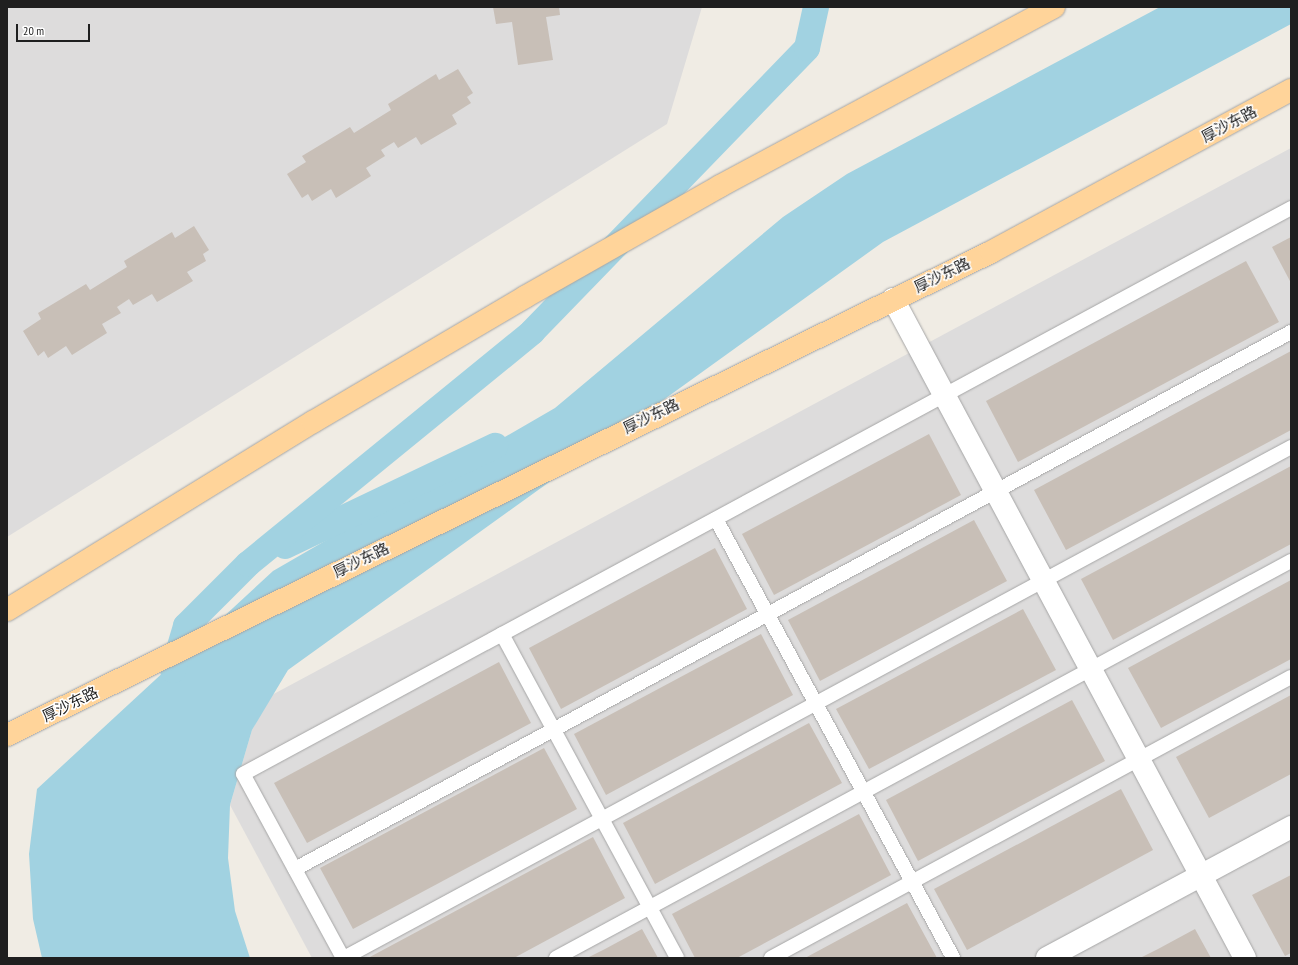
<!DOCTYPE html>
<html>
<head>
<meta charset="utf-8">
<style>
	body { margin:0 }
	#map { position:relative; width:1298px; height:965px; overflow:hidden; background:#f0ece4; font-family:"PT Sans Narrow","Noto Sans SC",sans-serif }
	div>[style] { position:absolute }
	.residential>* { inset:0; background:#dddcdc }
	.water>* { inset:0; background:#a1d2e1 }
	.canal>* { height:26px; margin:-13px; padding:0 13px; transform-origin:13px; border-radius:13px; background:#a1d2e1 }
	.building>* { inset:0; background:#c8bfb7 }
	.roads { filter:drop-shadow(0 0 1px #a6a6a6) drop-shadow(0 0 1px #a6a6a6) }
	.lane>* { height:14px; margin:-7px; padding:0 7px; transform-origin:7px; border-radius:7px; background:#fff }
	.street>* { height:22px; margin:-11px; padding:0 11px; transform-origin:11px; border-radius:11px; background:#fff }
	.primary>* { height:22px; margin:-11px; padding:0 11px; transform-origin:11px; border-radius:11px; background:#ffd49a }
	span { translate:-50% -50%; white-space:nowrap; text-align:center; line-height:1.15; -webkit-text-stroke:3px #fff; paint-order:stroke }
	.street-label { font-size:15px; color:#1f1f1f }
	.frame { position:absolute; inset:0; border:8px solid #1f1f1f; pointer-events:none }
	.scale { position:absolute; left:16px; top:24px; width:74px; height:18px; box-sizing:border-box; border:2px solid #1f1f1f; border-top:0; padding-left:5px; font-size:12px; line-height:14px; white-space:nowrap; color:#1f1f1f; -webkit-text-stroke:3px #fff; paint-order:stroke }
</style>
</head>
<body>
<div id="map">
	<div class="residential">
		<i style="clip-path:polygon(7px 7px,702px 7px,667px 124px,7px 537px)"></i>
		<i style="clip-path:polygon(1291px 148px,1291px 958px,312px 958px,230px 805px,252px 730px,270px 696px)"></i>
	</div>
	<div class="water">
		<i style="clip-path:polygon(1160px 7px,1291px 7px,1291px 24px,883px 242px,288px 670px,252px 730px,230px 805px,228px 858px,235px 911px,250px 958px,42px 958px,33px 919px,29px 854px,37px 789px,273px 571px,555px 408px,783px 217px,847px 174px)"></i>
	</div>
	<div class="canal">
		<i style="left:285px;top:546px;width:233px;rotate:-25.5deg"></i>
		<i style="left:173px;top:670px;width:46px;rotate:-73.5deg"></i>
		<i style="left:186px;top:626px;width:88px;rotate:-45deg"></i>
		<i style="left:248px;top:564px;width:367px;rotate:-39.2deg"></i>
		<i style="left:532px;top:332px;width:395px;rotate:-45.9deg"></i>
		<i style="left:807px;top:48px;width:42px;rotate:-77.6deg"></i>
	</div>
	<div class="building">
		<i style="clip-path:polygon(493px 7px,559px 7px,560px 15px,546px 17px,553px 60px,518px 65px,512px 22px,496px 24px)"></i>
		<i style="clip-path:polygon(458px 69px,473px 93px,467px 97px,471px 103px,452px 115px,457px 124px,421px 145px,416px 137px,398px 148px,394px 142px,381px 150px,385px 156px,366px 168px,371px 176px,336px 198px,331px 189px,312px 201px,308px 194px,302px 198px,287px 174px,306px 162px,302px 156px,350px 127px,354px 133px,391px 110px,388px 104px,436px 74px,439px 80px)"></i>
		<i style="clip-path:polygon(194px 226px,209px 250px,203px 254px,206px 261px,187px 272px,193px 281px,157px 302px,152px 294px,133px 305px,129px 299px,117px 307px,121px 313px,102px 324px,107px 333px,72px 355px,66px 346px,48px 358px,44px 351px,38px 356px,23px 331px,41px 319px,38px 313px,86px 284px,90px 290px,127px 267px,124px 261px,172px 232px,175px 238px)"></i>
		<i style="clip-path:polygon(1291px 237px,1291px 283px,1272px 247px)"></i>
		<i style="clip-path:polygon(1246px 261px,1279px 322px,1018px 462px,986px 401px)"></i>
		<i style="clip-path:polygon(1291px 351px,1291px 430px,1066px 550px,1034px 490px)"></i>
		<i style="clip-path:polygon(929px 434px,961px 495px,774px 595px,742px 534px)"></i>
		<i style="clip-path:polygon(1291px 466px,1291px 544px,1113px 640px,1081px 579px)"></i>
		<i style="clip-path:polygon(974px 520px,1007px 581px,820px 681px,788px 620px)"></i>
		<i style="clip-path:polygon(715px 548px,747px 609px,561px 709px,529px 648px)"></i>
		<i style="clip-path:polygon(1291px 580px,1291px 659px,1161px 728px,1128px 668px)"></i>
		<i style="clip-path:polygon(1023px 609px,1056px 670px,869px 769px,836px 709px)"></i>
		<i style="clip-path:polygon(761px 634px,793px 695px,606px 795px,574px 734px)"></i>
		<i style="clip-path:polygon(499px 662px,531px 723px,307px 843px,274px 783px)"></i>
		<i style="clip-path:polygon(1291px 695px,1291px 774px,1209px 818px,1176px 757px)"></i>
		<i style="clip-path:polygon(1072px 700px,1105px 761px,918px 861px,886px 800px)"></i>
		<i style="clip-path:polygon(809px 723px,842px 783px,655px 884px,623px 823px)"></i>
		<i style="clip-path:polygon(544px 748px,577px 809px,353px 929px,320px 868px)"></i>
		<i style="clip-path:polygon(1121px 789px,1153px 850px,967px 950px,934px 889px)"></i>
		<i style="clip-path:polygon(859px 814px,891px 875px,737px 958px,695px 958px,672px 914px)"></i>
		<i style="clip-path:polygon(593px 837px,625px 898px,514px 958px,368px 958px)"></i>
		<i style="clip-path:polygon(1291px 875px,1291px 953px,1285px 956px,1252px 895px)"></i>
		<i style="clip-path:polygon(907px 903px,937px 958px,805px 958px,870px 923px)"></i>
		<i style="clip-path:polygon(642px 929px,658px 958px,587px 958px,605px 949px)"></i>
		<i style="clip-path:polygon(1195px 929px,1211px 958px,1140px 958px,1158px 949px)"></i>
	</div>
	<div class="roads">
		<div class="lane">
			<i style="left:716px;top:519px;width:499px;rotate:61.6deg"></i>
			<i style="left:502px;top:634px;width:368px;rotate:61.6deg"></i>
			<i style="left:295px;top:869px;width:1132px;rotate:-28.33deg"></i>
			<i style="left:343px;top:958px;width:209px;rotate:-118.5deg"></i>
			<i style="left:243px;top:774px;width:1191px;rotate:-28.37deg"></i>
			<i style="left:344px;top:958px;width:1076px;rotate:-28.35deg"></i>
			<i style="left:556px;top:958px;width:835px;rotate:-28.38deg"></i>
			<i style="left:771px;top:958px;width:591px;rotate:-28.39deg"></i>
		</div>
		<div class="street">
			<i style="left:893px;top:299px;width:747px;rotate:61.89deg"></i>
			<i style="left:1047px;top:958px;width:277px;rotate:-28.2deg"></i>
		</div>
		<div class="primary">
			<i style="left:7px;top:610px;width:359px;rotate:-31.6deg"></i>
			<i style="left:313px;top:422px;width:246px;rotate:-30.5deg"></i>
			<i style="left:525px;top:297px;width:224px;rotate:-29.6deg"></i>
			<i style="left:720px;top:186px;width:379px;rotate:-28.2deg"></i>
			<i style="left:7px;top:735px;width:1096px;rotate:-26.14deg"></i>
			<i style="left:991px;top:252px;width:341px;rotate:-28.4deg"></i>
		</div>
	</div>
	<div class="street-label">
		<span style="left:1229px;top:124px;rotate:-28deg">厚沙东路</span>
		<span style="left:942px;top:275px;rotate:-26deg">厚沙东路</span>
		<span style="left:651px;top:416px;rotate:-26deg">厚沙东路</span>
		<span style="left:361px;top:560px;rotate:-26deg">厚沙东路</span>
		<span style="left:70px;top:704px;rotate:-26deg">厚沙东路</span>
	</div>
	<div class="frame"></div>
	<div class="scale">20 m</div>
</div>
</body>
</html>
